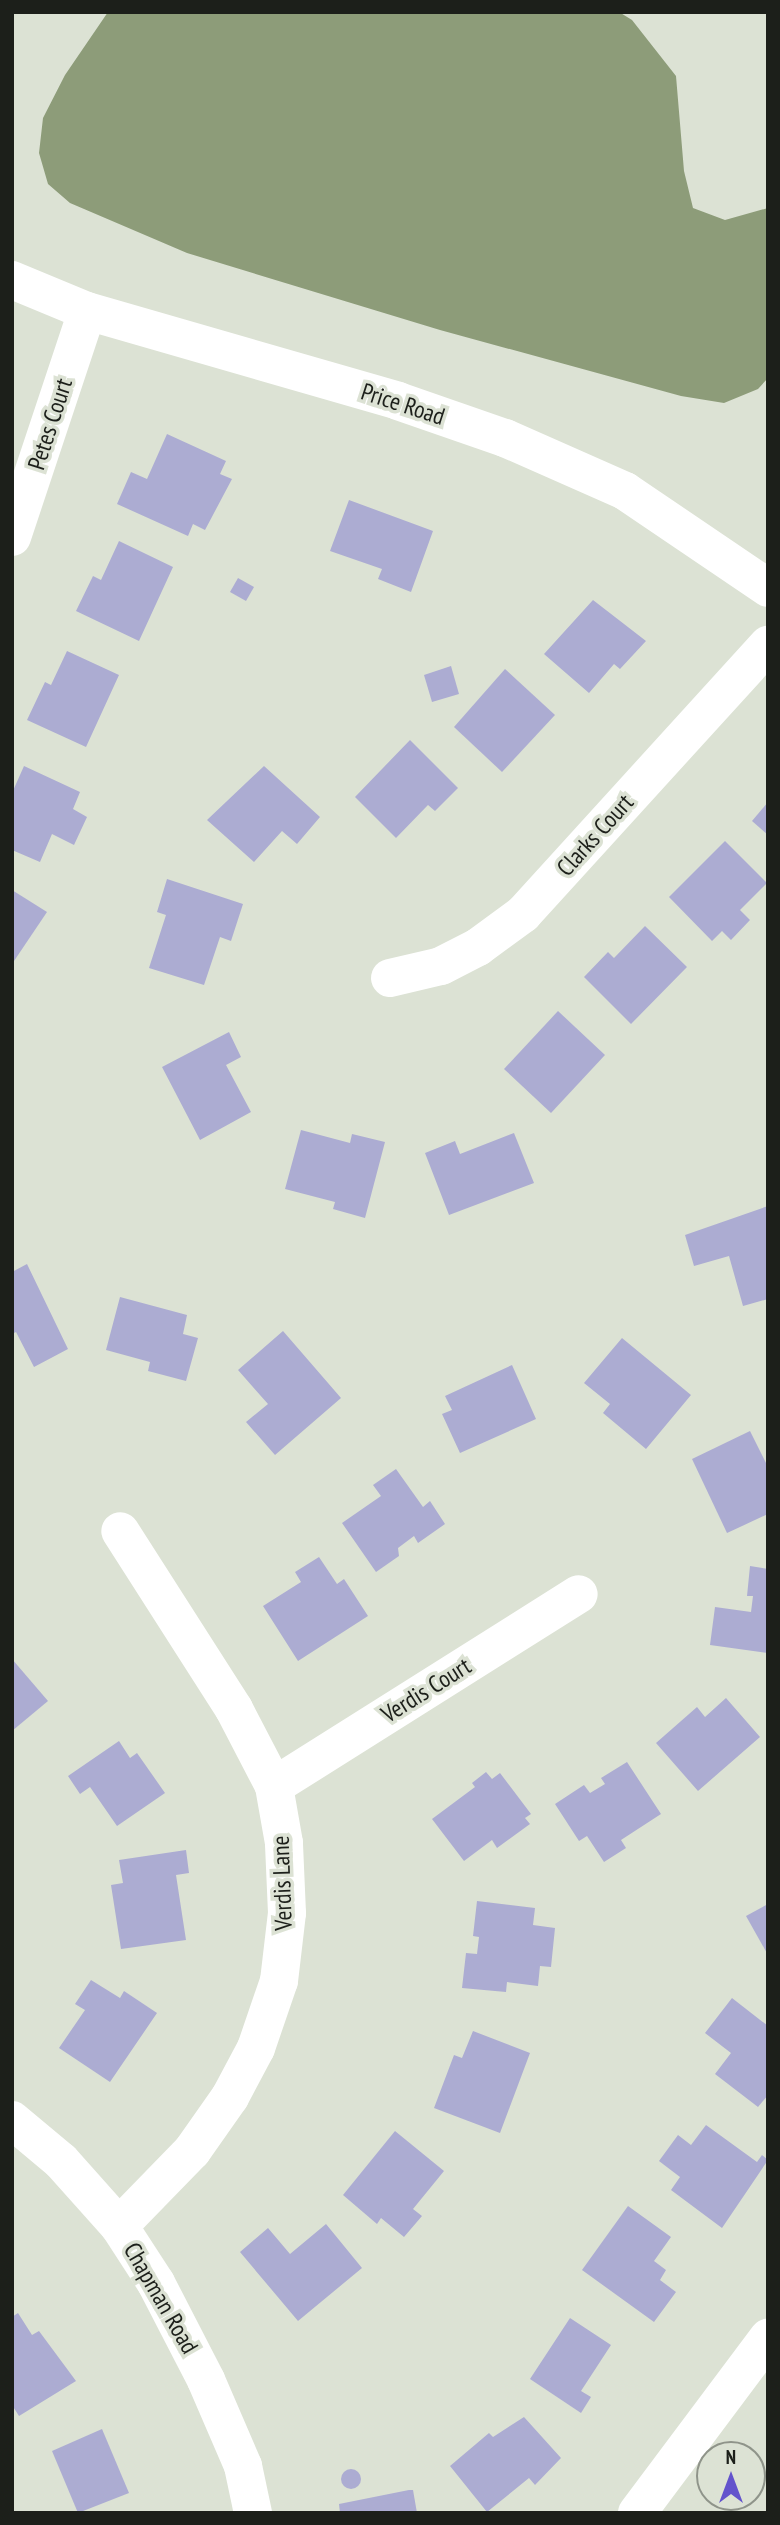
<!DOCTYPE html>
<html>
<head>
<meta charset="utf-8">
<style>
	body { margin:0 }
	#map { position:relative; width:780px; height:2525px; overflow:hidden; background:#dce2d4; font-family:"PT Sans Narrow",sans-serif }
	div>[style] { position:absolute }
	.water>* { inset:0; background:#8d9c79 }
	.building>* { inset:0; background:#acacd2 }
	.round { border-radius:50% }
	.minor>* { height:38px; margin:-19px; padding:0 19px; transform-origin:19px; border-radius:19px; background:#fff }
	span { translate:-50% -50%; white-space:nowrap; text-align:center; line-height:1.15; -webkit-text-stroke:7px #dce2d4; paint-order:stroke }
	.street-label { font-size:24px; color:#1c1f1a }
	.frame { position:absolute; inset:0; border:14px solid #1c1f1a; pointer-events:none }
	.north { position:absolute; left:696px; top:2441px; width:70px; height:70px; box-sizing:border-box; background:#dce2d4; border:2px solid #8f948a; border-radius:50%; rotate:0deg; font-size:19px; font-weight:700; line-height:28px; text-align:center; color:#1c1f1a }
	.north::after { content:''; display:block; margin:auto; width:24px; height:32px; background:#6353cc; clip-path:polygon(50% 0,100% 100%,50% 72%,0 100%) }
</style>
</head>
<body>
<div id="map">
	<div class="water">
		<i style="clip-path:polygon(108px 12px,619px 12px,632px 20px,676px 76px,684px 171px,693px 208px,725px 220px,768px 208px,768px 378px,758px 389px,724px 403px,681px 396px,440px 330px,187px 253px,70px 203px,48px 184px,39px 153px,43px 118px,65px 75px)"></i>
	</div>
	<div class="building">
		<i style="clip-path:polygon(167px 434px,226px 461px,220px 474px,232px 479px,205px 530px,193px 524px,188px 536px,117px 504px,131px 472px,147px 479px)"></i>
		<i style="clip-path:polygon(349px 500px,433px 531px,411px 592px,378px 579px,382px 569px,330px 551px)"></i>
		<i style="clip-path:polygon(119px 541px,173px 567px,139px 641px,76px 611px,93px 576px,101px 580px)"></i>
		<i style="clip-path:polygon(238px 578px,254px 587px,246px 601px,230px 592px)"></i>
		<i style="clip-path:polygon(593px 600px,646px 641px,620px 669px,614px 664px,589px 693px,544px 654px)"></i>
		<i style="clip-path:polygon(67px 651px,119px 675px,86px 747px,27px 720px,45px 682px,51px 685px)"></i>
		<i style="clip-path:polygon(451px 666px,459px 694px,432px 702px,424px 675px)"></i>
		<i style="clip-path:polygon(505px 669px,555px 715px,502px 772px,454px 727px)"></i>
		<i style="clip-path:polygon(410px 740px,458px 788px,435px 811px,428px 805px,396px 838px,355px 797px)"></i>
		<i style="clip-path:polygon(24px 766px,80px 792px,73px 809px,87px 817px,74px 845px,52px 834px,40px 862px,12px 850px,12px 793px)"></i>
		<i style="clip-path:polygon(264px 766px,320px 817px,297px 844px,282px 831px,254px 862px,207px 820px)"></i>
		<i style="clip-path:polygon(768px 802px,768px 835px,752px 821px)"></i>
		<i style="clip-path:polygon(725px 841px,767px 883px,740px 910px,750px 920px,731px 940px,722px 931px,712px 941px,669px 897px)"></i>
		<i style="clip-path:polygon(167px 879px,243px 904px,231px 941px,220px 937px,204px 985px,149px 968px,166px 915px,157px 912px)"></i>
		<i style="clip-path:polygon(12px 890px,47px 912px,12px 964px)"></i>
		<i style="clip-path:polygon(645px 926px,687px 967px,631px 1024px,584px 977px,608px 952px,614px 958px)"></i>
		<i style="clip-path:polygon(558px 1011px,605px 1055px,551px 1113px,504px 1069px)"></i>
		<i style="clip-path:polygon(229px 1032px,241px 1057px,226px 1065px,251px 1112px,200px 1140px,162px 1067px)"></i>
		<i style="clip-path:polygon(301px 1130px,350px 1143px,352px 1134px,385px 1142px,365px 1218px,333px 1209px,335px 1202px,285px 1189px)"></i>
		<i style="clip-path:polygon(514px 1133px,534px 1183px,449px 1215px,425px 1153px,455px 1141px,460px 1154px)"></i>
		<i style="clip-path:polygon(768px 1206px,768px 1299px,743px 1306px,729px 1256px,694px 1266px,685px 1235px)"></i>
		<i style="clip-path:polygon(27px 1264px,68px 1349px,34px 1367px,16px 1332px,12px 1334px,12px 1272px)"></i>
		<i style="clip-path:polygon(120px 1297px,187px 1315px,183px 1334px,198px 1338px,186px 1381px,148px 1371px,150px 1362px,106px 1350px)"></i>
		<i style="clip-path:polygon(283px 1331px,341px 1398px,275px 1455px,246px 1422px,268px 1404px,238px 1370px)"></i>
		<i style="clip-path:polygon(622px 1338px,691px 1395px,646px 1449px,603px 1413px,610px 1404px,584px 1383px)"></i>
		<i style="clip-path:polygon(512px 1365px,536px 1419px,460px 1453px,442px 1414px,452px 1410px,445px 1396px)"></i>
		<i style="clip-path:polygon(750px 1431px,768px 1467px,768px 1514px,727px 1533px,692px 1459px)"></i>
		<i style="clip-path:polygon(396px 1469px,423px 1507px,430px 1501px,445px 1524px,418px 1543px,414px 1536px,398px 1548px,399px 1556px,376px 1572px,342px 1523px,381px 1496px,373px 1485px)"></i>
		<i style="clip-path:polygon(319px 1557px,337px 1584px,344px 1579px,368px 1616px,298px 1661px,263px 1606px,301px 1582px,295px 1572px)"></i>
		<i style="clip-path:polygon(750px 1566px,768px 1569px,768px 1653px,710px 1645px,715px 1607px,751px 1612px,753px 1596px,747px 1596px)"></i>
		<i style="clip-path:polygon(12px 1659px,48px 1701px,12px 1731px)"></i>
		<i style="clip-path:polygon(726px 1698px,760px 1737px,698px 1791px,656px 1743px,697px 1707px,705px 1717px)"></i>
		<i style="clip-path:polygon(119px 1741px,130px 1758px,137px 1753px,165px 1793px,117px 1826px,90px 1787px,80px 1794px,68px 1776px)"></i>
		<i style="clip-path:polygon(627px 1762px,661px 1814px,621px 1840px,626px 1848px,604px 1862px,587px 1836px,579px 1841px,555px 1804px,584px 1785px,590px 1793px,605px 1784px,601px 1778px)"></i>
		<i style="clip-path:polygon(486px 1772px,492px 1779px,500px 1773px,531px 1814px,525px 1818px,530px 1824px,497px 1848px,492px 1840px,464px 1861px,432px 1819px,475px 1787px,472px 1783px)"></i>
		<i style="clip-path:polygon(186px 1850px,189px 1873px,176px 1875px,186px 1940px,121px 1949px,111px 1885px,123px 1883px,119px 1860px)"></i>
		<i style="clip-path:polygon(477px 1901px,535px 1908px,533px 1925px,555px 1928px,551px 1967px,540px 1966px,538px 1986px,507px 1982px,506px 1992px,462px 1988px,466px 1953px,477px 1954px,479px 1937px,473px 1936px)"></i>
		<i style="clip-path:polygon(768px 1904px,768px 1955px,746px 1916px)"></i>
		<i style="clip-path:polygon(91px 1980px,120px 1998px,124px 1991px,157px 2013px,110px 2082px,59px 2048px,85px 2010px,75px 2004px)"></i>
		<i style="clip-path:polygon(732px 1998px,768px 2026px,768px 2095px,758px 2107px,715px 2074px,731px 2053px,705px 2033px)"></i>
		<i style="clip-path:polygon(473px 2031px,530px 2053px,500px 2133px,434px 2108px,454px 2055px,462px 2058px)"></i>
		<i style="clip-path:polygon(706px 2125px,757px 2162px,762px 2155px,768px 2160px,722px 2228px,671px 2190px,680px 2177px,659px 2161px,678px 2135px,691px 2145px)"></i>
		<i style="clip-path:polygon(395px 2131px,444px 2171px,413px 2209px,422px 2216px,404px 2237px,381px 2218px,377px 2224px,343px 2195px)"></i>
		<i style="clip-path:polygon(628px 2206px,671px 2237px,654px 2261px,666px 2270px,660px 2280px,676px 2292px,654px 2322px,582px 2270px)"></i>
		<i style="clip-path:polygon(326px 2224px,362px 2268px,298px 2321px,240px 2252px,268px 2228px,290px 2254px)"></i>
		<i style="clip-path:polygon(18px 2313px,32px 2335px,39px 2331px,76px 2381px,19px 2416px,12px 2405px,12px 2317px)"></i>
		<i style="clip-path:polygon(570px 2318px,611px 2345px,581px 2391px,591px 2397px,581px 2413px,530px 2379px)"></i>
		<i style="clip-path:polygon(524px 2417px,561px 2458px,535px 2485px,529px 2478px,487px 2512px,450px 2466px,489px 2433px,493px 2437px)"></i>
		<i style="clip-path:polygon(102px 2429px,129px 2493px,78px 2513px,52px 2451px)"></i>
		<i class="round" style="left:341px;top:2469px;width:20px;height:20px"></i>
		<i style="clip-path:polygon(409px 2490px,413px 2490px,417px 2513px,340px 2513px,339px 2504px)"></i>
	</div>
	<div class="minor">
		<i style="left:12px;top:280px;width:81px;rotate:22.5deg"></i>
		<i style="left:87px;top:311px;width:324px;rotate:16.1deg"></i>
		<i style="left:398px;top:401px;width:113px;rotate:19.1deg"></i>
		<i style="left:505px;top:438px;width:131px;rotate:23.8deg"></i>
		<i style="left:625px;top:491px;width:173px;rotate:34.1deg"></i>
		<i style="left:12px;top:537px;width:238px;rotate:-71.6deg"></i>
		<i style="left:390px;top:978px;width:52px;rotate:-13.2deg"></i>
		<i style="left:441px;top:966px;width:42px;rotate:-27.2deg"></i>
		<i style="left:478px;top:947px;width:56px;rotate:-36.3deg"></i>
		<i style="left:523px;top:914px;width:364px;rotate:-47.7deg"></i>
		<i style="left:274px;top:1786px;width:360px;rotate:-32.2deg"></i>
		<i style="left:12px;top:2120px;width:64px;rotate:39.9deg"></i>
		<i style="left:61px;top:2161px;width:87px;rotate:48.3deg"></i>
		<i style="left:119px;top:2226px;width:68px;rotate:57deg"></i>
		<i style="left:156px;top:2283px;width:109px;rotate:62.7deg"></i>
		<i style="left:206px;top:2380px;width:94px;rotate:66.7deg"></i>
		<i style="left:243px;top:2466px;width:48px;rotate:78deg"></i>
		<i style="left:119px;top:2226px;width:105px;rotate:-45.8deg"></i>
		<i style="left:192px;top:2151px;width:66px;rotate:-54.9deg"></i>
		<i style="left:230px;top:2097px;width:55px;rotate:-62deg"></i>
		<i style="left:256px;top:2048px;width:71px;rotate:-71.1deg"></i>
		<i style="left:279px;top:1981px;width:68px;rotate:-83.3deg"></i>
		<i style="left:287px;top:1913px;width:70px;rotate:-92.5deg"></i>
		<i style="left:284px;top:1843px;width:58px;rotate:-100deg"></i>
		<i style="left:274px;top:1786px;width:87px;rotate:-117.5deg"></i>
		<i style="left:234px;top:1709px;width:211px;rotate:-122.6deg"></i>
		<i style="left:637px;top:2513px;width:219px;rotate:-53.2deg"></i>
	</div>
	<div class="street-label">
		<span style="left:403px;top:404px;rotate:18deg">Price Road</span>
		<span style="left:50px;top:424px;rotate:-72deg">Petes Court</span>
		<span style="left:595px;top:835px;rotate:-48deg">Clarks Court</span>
		<span style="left:426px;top:1690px;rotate:-32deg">Verdis Court</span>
		<span style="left:282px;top:1883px;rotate:-92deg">Verdis Lane</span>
		<span style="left:161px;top:2298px;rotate:60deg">Chapman Road</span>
	</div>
	<div class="frame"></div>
	<div class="north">N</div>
</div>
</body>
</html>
